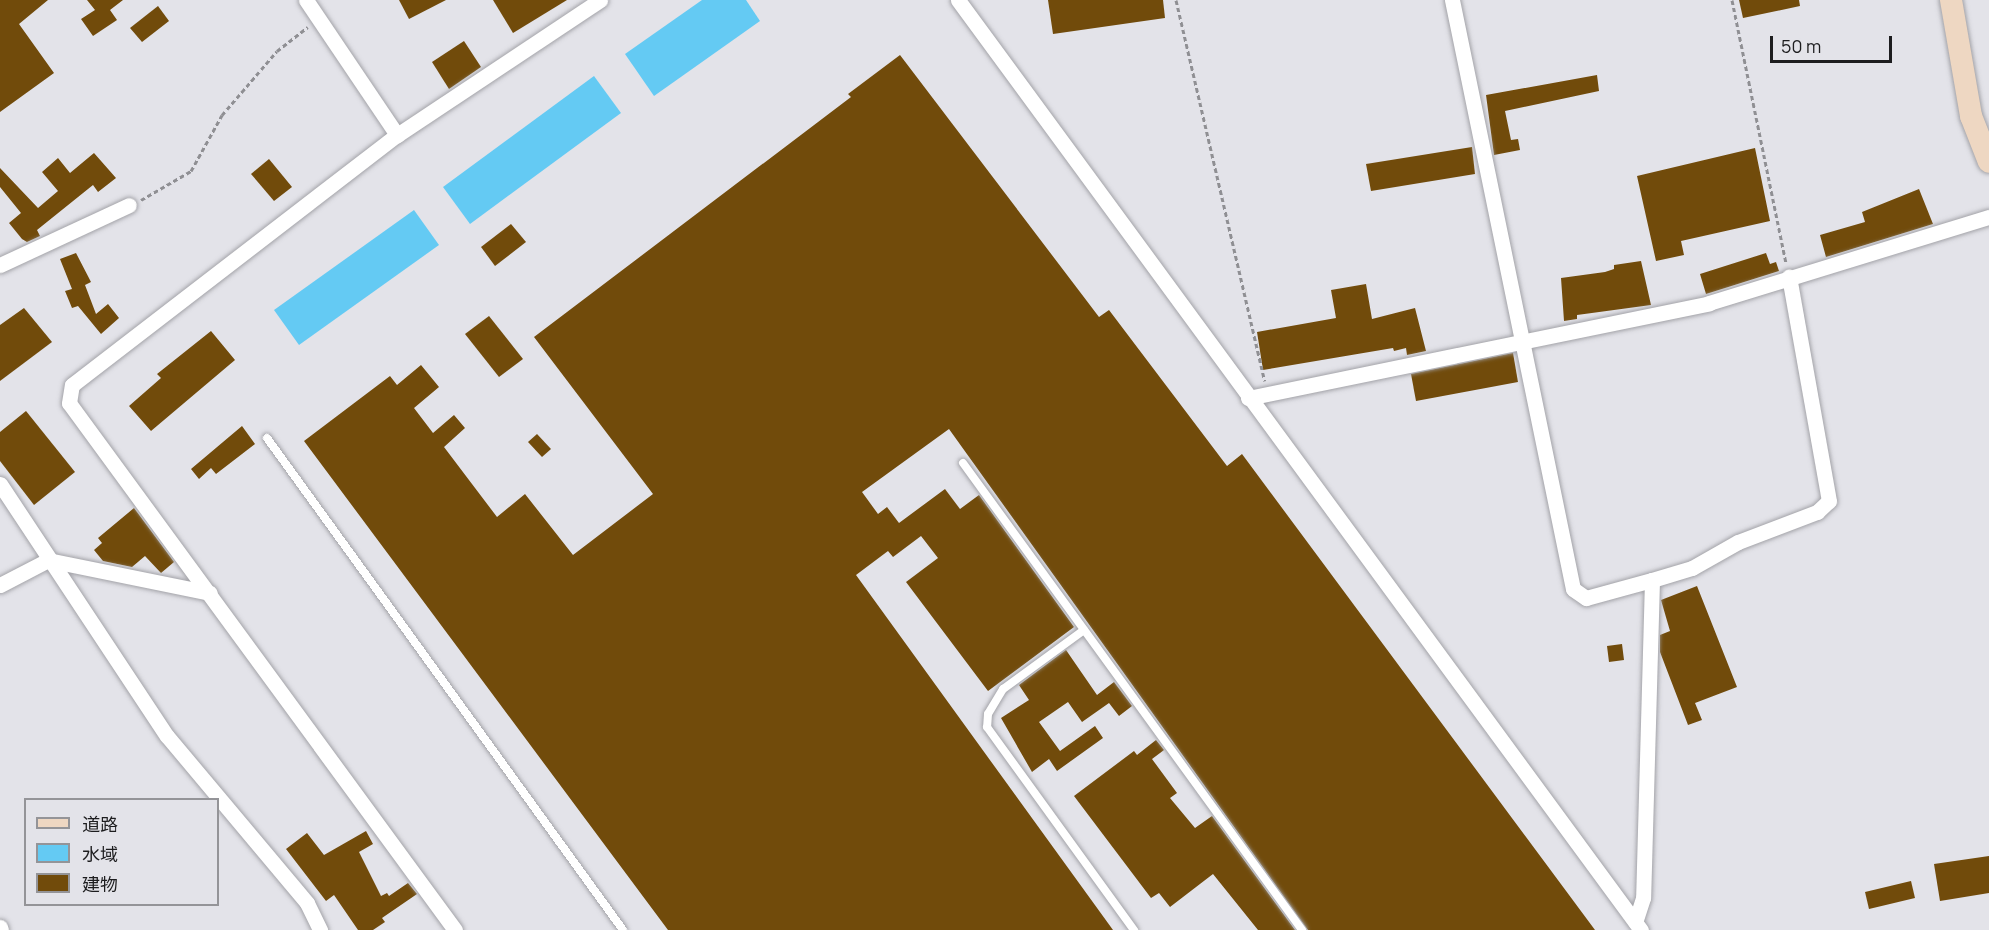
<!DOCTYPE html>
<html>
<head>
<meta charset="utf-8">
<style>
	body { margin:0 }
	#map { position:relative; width:1989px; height:930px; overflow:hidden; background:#e3e3e9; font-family:Manrope,"Noto Sans JP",sans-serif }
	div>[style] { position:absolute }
	.water>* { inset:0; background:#64caf3 }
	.building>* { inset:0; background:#714b0b }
	.path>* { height:3px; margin-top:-1.5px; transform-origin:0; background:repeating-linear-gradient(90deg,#8f8f93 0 4.5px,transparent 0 7.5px) }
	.roads { filter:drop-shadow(0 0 2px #a3a3a8) drop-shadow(0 0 2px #a3a3a8) }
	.service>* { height:8px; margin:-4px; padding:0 4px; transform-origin:4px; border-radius:4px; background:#fff }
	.minor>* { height:15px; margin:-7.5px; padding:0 7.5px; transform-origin:7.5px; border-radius:7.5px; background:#fff }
	.secondary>* { height:22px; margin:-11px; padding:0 11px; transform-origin:11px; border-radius:11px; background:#eed7c2 }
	span { translate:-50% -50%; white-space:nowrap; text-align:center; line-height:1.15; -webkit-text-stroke:6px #e3e3e9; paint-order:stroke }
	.legend { position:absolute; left:24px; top:798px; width:195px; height:108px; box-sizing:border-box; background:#e3e3e9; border:2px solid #949498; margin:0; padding:8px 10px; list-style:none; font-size:18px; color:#1d1d1f }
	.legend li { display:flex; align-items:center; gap:12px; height:30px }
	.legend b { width:30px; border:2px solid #949498 }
	.scale { position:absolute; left:1770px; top:36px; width:122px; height:27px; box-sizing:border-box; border:3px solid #1d1d1f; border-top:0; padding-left:8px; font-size:18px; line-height:21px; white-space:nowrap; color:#1d1d1f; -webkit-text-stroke:4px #e3e3e9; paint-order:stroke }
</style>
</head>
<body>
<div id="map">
	<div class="water">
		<i style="clip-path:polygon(702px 0,746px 0,760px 21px,654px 96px,625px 54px)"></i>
		<i style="clip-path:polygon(594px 76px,621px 113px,470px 224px,443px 187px)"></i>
		<i style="clip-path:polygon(414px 210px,439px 245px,299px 345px,274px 310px)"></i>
	</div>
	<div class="building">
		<i style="clip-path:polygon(0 0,48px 0,19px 24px,54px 73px,0 112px)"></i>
		<i style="clip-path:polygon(87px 0,123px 0,110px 10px,117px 20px,93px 36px,81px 19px,95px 10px)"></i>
		<i style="clip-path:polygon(399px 0,446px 0,409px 19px)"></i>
		<i style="clip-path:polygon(493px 0,567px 0,513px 33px)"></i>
		<i style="clip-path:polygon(1048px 0,1163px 0,1165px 18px,1053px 34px)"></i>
		<i style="clip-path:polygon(1739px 0,1799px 0,1800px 6px,1743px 18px)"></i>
		<i style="clip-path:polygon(158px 6px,169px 21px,142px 42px,130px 28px)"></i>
		<i style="clip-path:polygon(464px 41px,481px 67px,449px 89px,432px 62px)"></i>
		<i style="clip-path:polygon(900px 55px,1099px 317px,1109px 310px,1227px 466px,1242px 454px,1595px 930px,1308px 930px,949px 429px,862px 492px,878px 514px,887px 507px,899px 523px,945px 489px,960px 509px,979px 495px,1074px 627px,988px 691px,906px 582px,938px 558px,921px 536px,893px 557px,888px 551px,856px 575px,1113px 930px,668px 930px,304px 441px,390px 376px,397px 385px,421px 365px,439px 387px,414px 408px,433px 433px,454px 415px,465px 428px,444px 447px,497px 517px,525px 494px,573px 555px,653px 494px,534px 337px,851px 97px,848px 94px)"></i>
		<i style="clip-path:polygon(1597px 75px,1599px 91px,1505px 111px,1511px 140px,1518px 139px,1520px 150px,1494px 155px,1486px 95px)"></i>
		<i style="clip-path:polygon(1472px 147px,1475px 174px,1371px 191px,1366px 164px)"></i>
		<i style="clip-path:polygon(1755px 148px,1770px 221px,1681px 241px,1684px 255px,1656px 261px,1637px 176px)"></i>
		<i style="clip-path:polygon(94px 153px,116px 178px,98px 192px,93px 185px,37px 230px,40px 236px,27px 242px,22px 239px,9px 223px,21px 213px,0 187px,0 168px,38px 208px,58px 191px,42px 172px,58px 158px,70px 173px)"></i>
		<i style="clip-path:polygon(269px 159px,292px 187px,274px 201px,251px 174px)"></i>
		<i style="clip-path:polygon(1919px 189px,1933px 224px,1826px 257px,1820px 235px,1865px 222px,1862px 212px)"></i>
		<i style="clip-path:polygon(511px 224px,526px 242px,495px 266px,481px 247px)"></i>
		<i style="clip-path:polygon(76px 253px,91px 282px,85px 285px,96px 314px,108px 304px,119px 318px,101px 334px,78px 306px,72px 308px,65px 291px,72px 289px,60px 259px)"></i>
		<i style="clip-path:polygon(1766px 253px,1770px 264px,1776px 262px,1779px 271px,1706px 294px,1700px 274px)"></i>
		<i style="clip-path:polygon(1641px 261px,1651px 305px,1577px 315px,1577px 319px,1564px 321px,1561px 278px,1605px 272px,1614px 269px,1614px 265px)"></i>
		<i style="clip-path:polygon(1366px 284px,1372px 319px,1415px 308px,1426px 351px,1407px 355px,1406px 348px,1394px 351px,1393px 348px,1263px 370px,1257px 332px,1336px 318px,1331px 290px)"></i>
		<i style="clip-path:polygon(24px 308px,52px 342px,0 381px,0 325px)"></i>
		<i style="clip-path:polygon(489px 316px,523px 359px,499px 377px,465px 334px)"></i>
		<i style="clip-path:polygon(211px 331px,235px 360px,151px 431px,129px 406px,161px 378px,157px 374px)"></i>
		<i style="clip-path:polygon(1513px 353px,1518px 382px,1416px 401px,1411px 374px)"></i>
		<i style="clip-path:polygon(26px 411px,75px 472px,34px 505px,0 461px,0 432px)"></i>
		<i style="clip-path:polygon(242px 426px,255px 444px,216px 474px,211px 468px,199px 479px,191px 469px)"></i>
		<i style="clip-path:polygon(537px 434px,551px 449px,542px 457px,528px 442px)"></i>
		<i style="clip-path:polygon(134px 508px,174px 562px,161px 573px,145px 556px,132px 567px,103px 561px,94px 550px,102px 543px,98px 538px)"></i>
		<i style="clip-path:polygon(1697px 586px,1737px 687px,1695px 703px,1702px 720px,1688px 725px,1660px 652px,1660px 635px,1670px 631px,1661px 600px)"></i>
		<i style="clip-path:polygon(1622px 644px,1624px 660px,1609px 662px,1607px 646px)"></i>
		<i style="clip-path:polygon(1066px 650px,1097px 695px,1114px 682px,1132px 706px,1119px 716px,1109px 703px,1082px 722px,1068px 702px,1039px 722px,1060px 751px,1095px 726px,1103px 738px,1057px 771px,1049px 759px,1032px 772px,1001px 718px,1029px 700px,1019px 685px)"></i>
		<i style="clip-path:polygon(1156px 740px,1164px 750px,1152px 759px,1177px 793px,1170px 798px,1195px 828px,1212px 816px,1295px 930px,1258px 930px,1213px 874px,1170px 907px,1159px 893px,1151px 898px,1074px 796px,1134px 751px,1137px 755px)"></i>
		<i style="clip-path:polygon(366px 831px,373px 844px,359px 852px,381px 896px,387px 893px,389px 896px,408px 883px,417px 894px,382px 918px,385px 922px,373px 930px,358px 930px,334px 895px,326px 901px,286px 849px,307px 833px,324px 855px)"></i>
		<i style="clip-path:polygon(1989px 856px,1989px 893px,1940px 901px,1934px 864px)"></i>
		<i style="clip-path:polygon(1911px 881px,1915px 898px,1869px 909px,1865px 892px)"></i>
	</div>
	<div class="path">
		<i style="left:1176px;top:0;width:391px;rotate:76.9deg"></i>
		<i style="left:1732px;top:0;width:268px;rotate:78.4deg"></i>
		<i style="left:141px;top:200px;width:58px;rotate:-30.1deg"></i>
		<i style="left:191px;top:171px;width:64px;rotate:-61deg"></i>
		<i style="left:222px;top:115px;width:84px;rotate:-49.3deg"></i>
		<i style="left:277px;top:51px;width:39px;rotate:-38deg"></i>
	</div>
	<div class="roads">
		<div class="service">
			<i style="left:267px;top:438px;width:607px;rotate:54.11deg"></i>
			<i style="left:963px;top:463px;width:577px;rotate:54.02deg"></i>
			<i style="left:1084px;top:630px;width:100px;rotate:143.9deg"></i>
			<i style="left:1003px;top:689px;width:29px;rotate:121deg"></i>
			<i style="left:988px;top:714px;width:13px;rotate:94deg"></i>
			<i style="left:987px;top:727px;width:251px;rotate:54.1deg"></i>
		</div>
		<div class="minor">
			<i style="left:306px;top:0;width:163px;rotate:56deg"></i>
			<i style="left:958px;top:0;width:1154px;rotate:53.71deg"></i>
			<i style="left:1452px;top:0;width:601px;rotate:78.39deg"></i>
			<i style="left:1573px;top:589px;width:16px;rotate:35deg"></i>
			<i style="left:1586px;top:598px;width:68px;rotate:-15.3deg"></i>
			<i style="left:1652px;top:580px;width:318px;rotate:91.6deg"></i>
			<i style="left:1643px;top:898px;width:25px;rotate:108deg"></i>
			<i style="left:0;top:265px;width:142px;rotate:-24.9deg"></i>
			<i style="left:1248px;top:398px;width:471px;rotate:-11.6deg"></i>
			<i style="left:1709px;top:303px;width:293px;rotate:-17.1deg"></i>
			<i style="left:0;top:484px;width:302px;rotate:56.5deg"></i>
			<i style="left:167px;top:736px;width:218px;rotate:50deg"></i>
			<i style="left:307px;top:903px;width:30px;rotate:64deg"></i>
			<i style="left:1652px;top:580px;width:42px;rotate:-16.7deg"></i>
			<i style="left:1692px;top:568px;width:53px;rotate:-29.5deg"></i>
			<i style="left:1738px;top:542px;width:85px;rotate:-20.8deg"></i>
			<i style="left:1817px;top:512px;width:16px;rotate:-43deg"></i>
			<i style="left:1829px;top:501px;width:228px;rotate:-100.1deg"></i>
			<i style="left:0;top:585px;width:54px;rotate:-27.5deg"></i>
			<i style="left:48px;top:560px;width:165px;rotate:11.5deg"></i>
			<i style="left:0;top:927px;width:3px;rotate:72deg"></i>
			<i style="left:455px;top:930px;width:653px;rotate:-126.22deg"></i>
			<i style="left:69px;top:403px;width:18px;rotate:-81deg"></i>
			<i style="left:72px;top:385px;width:410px;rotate:-37.6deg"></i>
			<i style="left:397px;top:135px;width:244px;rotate:-33.6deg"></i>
		</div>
		<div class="secondary">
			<i style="left:1951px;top:0;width:118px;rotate:80.2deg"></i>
			<i style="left:1971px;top:116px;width:49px;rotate:68.6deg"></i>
		</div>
	</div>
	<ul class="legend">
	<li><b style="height:8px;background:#eed7c2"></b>道路</li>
	<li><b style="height:16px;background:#64caf3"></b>水域</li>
	<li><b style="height:16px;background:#714b0b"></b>建物</li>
	</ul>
	<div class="scale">50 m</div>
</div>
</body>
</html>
